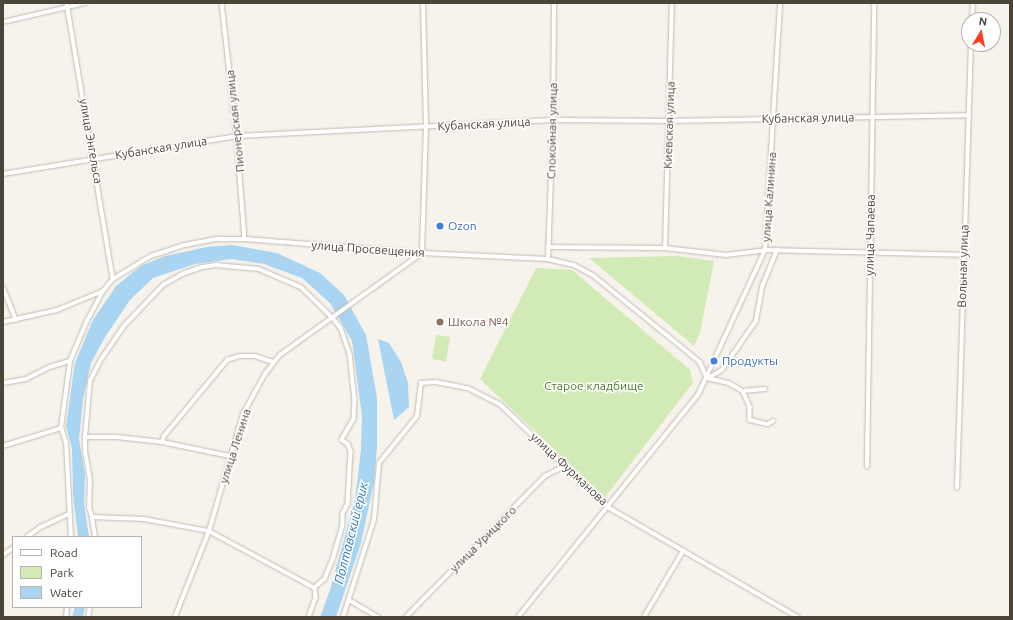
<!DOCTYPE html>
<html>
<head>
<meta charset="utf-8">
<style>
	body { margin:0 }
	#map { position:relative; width:1013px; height:620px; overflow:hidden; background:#f6f3ec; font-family:Ubuntu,sans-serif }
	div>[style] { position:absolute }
	.green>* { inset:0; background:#d2eab5 }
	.water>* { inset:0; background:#a9d4f2 }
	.roads { filter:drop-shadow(0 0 1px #c2bbae) drop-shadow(0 0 1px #c2bbae) }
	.street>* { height:3.5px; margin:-1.75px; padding:0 1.75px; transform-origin:1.75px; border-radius:1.75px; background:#fff }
	.dots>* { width:11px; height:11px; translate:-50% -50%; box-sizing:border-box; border:2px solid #fff; border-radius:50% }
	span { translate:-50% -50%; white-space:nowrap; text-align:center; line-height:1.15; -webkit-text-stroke:3px #fff; paint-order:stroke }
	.street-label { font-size:12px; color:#4b4439 }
	.shop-label { font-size:12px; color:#366cbe }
	.left { translate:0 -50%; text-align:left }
	.education-label { font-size:12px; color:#785e54 }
	.park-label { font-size:12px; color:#4a7f2a }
	.water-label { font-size:13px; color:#2e7ab2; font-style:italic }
	.frame { position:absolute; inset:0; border:4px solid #4b4439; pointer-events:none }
	.legend { position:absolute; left:12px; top:536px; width:130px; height:72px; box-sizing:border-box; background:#fff; border:1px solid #b7b4b0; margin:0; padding:5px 7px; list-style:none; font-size:12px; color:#4b4439 }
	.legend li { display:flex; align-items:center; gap:8px; height:20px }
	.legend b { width:20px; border:1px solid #b7b4b0 }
	.north { position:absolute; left:961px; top:12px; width:40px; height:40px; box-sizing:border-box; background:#fff; border:1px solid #b7b4b0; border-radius:50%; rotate:10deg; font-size:11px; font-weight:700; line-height:16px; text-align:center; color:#4b4439 }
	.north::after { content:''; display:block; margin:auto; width:14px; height:18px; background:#fc3f1d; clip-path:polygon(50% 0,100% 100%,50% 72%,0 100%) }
</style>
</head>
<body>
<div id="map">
	<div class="green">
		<i style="clip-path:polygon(677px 256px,714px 261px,700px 333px,694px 346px,589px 258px)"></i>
		<i style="clip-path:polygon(536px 268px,572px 270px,690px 370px,693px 383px,605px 497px,480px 379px)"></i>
		<i style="clip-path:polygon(436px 335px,450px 337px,446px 362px,432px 359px)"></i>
	</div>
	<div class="water">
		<i style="clip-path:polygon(232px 245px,277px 253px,320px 273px,344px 295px,366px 335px,377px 398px,377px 447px,374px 482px,361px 543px,336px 617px,320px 617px,330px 590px,355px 500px,361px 450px,362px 416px,352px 341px,330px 303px,302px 278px,264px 264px,231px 259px,195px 264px,153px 278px,130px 300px,105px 337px,91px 363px,83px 399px,79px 439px,85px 475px,84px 504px,89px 537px,78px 537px,73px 494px,72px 448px,66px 426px,75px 363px,93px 320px,116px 286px,141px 266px,165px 256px,207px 247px)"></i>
		<i style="clip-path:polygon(378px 339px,389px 343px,401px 362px,408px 383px,409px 407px,394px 420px)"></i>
		<i style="clip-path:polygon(75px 607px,85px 607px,83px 617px,72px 617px)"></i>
	</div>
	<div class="roads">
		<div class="street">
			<i style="left:67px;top:3px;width:280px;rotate:80.5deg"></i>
			<i style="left:222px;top:3px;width:134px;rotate:83.6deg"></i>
			<i style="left:237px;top:136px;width:103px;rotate:85.6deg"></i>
			<i style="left:972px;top:20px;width:17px;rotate:-87deg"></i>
			<i style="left:3px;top:22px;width:84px;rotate:-13deg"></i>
			<i style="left:3px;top:174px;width:237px;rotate:-9.2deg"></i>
			<i style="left:237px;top:136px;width:316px;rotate:-2.9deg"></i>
			<i style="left:553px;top:120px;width:117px;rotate:0.5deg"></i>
			<i style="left:670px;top:121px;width:299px;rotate:-1.1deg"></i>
			<i style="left:548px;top:247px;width:117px;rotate:0.5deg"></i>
			<i style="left:665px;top:248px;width:61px;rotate:6.5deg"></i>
			<i style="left:726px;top:255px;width:39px;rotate:-7deg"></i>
			<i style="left:765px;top:250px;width:198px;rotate:1.4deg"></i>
			<i style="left:665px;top:248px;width:245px;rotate:-88.4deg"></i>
			<i style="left:548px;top:259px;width:139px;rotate:-87.9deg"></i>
			<i style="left:553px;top:120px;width:117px;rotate:-89.5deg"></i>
			<i style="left:3px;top:287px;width:35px;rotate:68deg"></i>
			<i style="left:3px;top:322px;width:55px;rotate:-12.5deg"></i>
			<i style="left:57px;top:310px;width:50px;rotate:-22.4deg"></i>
			<i style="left:103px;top:291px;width:16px;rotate:-50deg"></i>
			<i style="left:113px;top:279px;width:44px;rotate:-31.2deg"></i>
			<i style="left:151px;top:256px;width:36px;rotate:-18deg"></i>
			<i style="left:185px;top:245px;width:33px;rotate:-11deg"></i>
			<i style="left:217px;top:239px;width:28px"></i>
			<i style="left:245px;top:239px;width:178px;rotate:4.5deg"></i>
			<i style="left:422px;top:253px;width:126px;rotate:2.7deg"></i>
			<i style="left:548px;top:259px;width:27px;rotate:13deg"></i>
			<i style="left:574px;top:265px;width:21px;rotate:28deg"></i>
			<i style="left:593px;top:275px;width:138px;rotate:39.1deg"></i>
			<i style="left:700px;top:362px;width:17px;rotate:66deg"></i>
			<i style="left:707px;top:378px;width:23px;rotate:13deg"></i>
			<i style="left:729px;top:383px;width:16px;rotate:30deg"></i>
			<i style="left:743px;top:391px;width:22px;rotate:-5deg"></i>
			<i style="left:708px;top:378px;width:16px;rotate:-30deg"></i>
			<i style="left:722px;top:370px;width:60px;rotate:-55.2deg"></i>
			<i style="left:756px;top:321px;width:35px;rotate:-80deg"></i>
			<i style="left:762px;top:287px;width:40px;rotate:-68deg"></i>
			<i style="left:3px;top:383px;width:23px;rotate:-10deg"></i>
			<i style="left:26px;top:379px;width:27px;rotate:-27deg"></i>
			<i style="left:50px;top:367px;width:21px;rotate:-17deg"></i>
			<i style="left:743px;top:391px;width:17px;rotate:66deg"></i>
			<i style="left:750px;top:407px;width:13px;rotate:90deg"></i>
			<i style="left:750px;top:420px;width:18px;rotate:13deg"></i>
			<i style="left:768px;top:424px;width:6px;rotate:-31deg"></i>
			<i style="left:85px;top:437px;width:32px"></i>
			<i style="left:117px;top:437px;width:45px;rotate:6.3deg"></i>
			<i style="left:162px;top:442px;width:69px;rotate:11.6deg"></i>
			<i style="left:162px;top:442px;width:6px;rotate:-72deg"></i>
			<i style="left:164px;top:436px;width:99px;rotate:-50.3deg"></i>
			<i style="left:227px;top:360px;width:13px;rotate:-18deg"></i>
			<i style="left:239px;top:356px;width:16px"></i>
			<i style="left:255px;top:356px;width:19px;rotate:18deg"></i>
			<i style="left:3px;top:446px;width:61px;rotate:-17.2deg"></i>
			<i style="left:867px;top:467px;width:464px;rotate:-89.1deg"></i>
			<i style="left:957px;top:488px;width:444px;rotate:-88.2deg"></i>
			<i style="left:92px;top:517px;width:52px;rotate:2.2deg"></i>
			<i style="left:144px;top:519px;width:66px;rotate:10.5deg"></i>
			<i style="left:209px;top:531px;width:120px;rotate:28.3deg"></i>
			<i style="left:27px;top:537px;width:17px;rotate:-36deg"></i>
			<i style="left:41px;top:527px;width:31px;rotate:-25deg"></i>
			<i style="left:71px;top:537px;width:94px;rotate:-93deg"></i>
			<i style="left:66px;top:443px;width:16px;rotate:-108deg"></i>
			<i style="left:61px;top:428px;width:68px;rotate:-82.3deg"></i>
			<i style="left:70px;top:361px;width:43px;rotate:-67deg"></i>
			<i style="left:87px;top:321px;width:34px;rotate:-62deg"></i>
			<i style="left:95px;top:537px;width:20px;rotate:-99deg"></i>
			<i style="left:92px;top:517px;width:9px;rotate:-108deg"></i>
			<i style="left:89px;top:508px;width:28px;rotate:-88deg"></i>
			<i style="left:90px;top:480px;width:27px;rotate:-100deg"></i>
			<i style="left:85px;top:453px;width:16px;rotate:-90deg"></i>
			<i style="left:85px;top:437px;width:56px;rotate:-84.9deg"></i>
			<i style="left:90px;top:381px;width:22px;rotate:-63deg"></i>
			<i style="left:100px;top:361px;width:42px;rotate:-55.6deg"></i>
			<i style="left:124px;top:326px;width:57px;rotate:-46.4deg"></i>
			<i style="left:163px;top:285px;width:25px;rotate:-29deg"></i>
			<i style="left:185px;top:273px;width:18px;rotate:-19deg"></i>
			<i style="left:202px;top:267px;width:14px;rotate:-8deg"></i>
			<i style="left:216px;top:265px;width:43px;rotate:5.3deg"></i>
			<i style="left:259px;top:269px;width:46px;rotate:23.2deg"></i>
			<i style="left:301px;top:287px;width:43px;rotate:44.1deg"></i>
			<i style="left:332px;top:317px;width:14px;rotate:51deg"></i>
			<i style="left:341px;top:328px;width:28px;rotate:71deg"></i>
			<i style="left:350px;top:354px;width:46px;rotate:83.8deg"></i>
			<i style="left:355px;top:400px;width:19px;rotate:93deg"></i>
			<i style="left:354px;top:419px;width:24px;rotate:120deg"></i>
			<i style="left:342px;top:440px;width:7px;rotate:34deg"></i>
			<i style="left:348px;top:444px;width:8px;rotate:67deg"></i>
			<i style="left:351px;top:451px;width:53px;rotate:93.2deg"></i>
			<i style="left:348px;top:504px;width:11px;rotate:117deg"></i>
			<i style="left:343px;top:514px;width:11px;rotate:90deg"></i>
			<i style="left:343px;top:525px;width:33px;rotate:106deg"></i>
			<i style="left:334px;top:557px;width:24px;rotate:112deg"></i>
			<i style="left:325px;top:579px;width:13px;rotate:138deg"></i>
			<i style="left:315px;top:588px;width:10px;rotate:84deg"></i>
			<i style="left:316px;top:598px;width:20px;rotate:110deg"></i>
			<i style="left:3px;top:555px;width:12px;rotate:-35deg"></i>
			<i style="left:349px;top:600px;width:34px;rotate:30deg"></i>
			<i style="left:66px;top:617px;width:10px;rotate:-84deg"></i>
			<i style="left:88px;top:617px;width:10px;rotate:-79deg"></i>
			<i style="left:175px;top:617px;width:92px;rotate:-68.4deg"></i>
			<i style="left:209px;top:531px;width:122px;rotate:-73.8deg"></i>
			<i style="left:243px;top:414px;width:46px;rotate:-61.2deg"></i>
			<i style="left:265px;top:374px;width:24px;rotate:-52deg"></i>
			<i style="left:280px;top:355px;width:175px;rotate:-35.7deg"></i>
			<i style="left:422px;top:253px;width:127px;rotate:-88.2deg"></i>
			<i style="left:426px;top:126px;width:123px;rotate:-91.4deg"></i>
			<i style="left:343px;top:617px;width:102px;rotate:-72.3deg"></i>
			<i style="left:374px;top:520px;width:57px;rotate:-85deg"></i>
			<i style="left:379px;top:463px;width:60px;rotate:-51deg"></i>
			<i style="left:417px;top:416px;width:33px;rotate:-83deg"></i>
			<i style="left:421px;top:383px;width:15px;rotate:-4deg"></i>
			<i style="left:436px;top:382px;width:33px;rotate:11deg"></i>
			<i style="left:468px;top:388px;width:36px;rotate:27deg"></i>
			<i style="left:500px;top:404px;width:149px;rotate:43.6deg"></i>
			<i style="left:608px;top:507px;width:220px;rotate:30.1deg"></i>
			<i style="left:406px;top:617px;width:198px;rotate:-45.4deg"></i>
			<i style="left:545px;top:476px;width:22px;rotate:-27deg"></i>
			<i style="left:518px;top:617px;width:286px;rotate:-51deg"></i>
			<i style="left:698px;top:395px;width:160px;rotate:-65.2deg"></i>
			<i style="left:765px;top:250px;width:247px;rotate:-86.5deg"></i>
			<i style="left:644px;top:617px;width:77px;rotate:-59.4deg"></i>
		</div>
	</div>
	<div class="dots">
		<i style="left:440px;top:226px;background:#3f7fe0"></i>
		<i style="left:440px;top:322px;background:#8d6e63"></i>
		<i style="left:714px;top:361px;background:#3f7fe0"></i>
	</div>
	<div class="street-label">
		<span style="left:808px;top:118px;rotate:-1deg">Кубанская улица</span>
		<span style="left:235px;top:121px;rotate:-96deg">Пионерская улица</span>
		<span style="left:484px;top:124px;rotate:-3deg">Кубанская улица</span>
		<span style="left:669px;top:125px;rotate:-88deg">Киевская улица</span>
		<span style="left:552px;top:131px;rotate:-89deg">Спокойная улица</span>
		<span style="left:91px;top:141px;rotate:80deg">улица Энгельса</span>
		<span style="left:161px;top:148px;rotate:-9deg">Кубанская улица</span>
		<span style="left:769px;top:197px;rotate:-86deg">улица Калинина</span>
		<span style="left:870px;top:235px;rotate:-89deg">улица Чапаева</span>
		<span style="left:368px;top:249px;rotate:4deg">улица Просвещения</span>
		<span style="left:963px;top:266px;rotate:-88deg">Вольная улица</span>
		<span style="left:235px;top:446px;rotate:-72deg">улица Ленина</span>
		<span style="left:569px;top:469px;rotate:43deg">улица Фурманова</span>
		<span style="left:483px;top:539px;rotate:-45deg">улица Урицкого</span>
	</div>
	<div class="shop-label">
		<span class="left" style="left:448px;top:226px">Ozon</span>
		<span class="left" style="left:722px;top:361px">Продукты</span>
	</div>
	<div class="education-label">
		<span class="left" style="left:448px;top:322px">Школа №4</span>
	</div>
	<div class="park-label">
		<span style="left:594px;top:386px">Старое кладбище</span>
	</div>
	<div class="water-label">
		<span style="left:351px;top:533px;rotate:-76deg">Полтавский ерик</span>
	</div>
	<div class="frame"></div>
	<ul class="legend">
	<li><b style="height:5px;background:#fff"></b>Road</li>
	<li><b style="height:11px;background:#d2eab5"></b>Park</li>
	<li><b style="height:11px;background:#a9d4f2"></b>Water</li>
	</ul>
	<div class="north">N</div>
</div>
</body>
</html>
